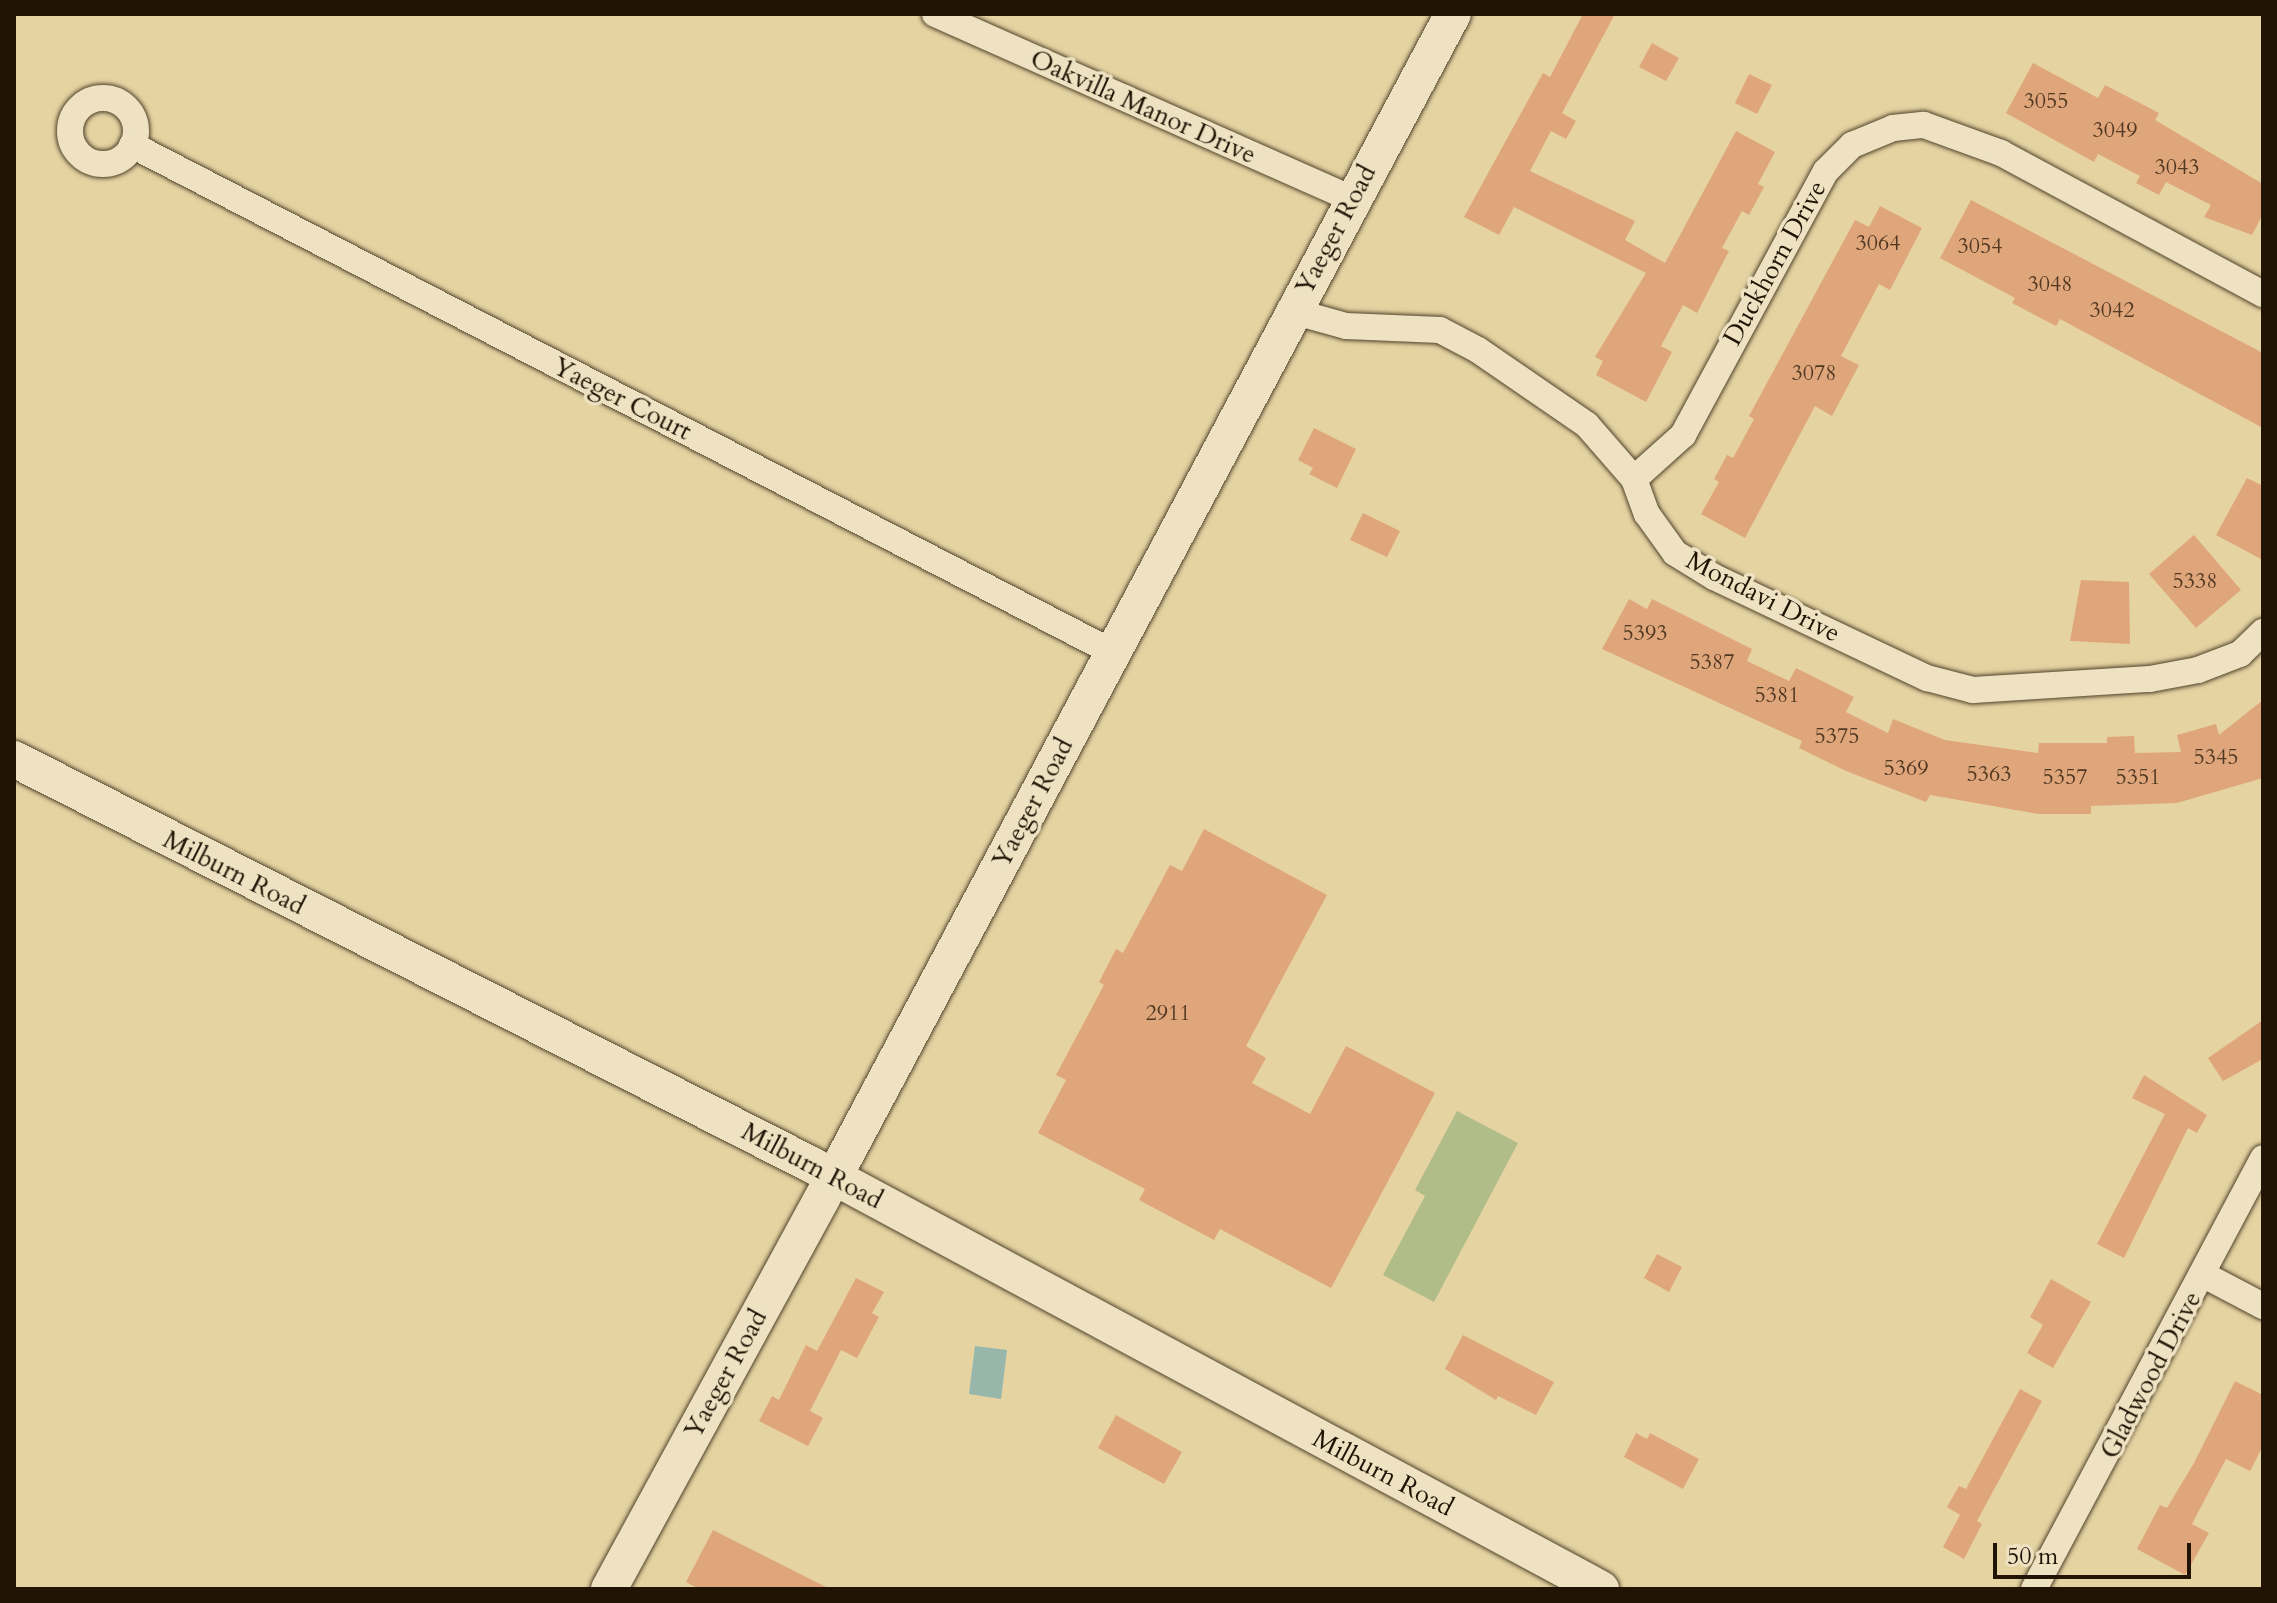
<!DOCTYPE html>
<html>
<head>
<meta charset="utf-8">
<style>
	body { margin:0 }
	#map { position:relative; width:2277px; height:1603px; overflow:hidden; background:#e5d3a2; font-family:Cardo,serif }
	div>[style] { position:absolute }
	.green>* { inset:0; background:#b1bd88 }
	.water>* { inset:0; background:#96b7aa }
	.building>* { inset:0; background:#e0a67b }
	.roads { filter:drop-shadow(0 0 2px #52442c) drop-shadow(0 0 2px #52442c) }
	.street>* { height:26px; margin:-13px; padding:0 13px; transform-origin:13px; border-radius:13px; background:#eee2c3 }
	.street>.ring { margin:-13px; padding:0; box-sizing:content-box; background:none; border:26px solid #eee2c3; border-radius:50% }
	.secondary>* { height:36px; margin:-18px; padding:0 18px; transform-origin:18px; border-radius:18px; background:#eee2c3 }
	span { translate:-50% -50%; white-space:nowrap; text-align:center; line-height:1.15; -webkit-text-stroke:7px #eee2c3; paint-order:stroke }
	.number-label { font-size:22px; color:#513822 }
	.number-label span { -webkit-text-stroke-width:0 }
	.street-label { font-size:26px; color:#211405 }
	.frame { position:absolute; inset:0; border:16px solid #211405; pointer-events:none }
	.scale { position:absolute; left:1993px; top:1543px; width:198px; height:36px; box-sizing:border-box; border:4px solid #211405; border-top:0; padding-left:10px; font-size:24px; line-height:28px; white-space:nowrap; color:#211405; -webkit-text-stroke:6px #eee2c3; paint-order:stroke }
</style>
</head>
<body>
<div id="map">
	<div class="green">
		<i style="clip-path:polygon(1457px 1111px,1518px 1143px,1434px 1302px,1383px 1275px,1425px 1196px,1415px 1190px)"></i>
	</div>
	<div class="water">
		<i style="clip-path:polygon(975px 1346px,1007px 1350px,1001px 1399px,969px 1394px)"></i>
	</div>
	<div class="building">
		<i style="clip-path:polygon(1583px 14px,1615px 14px,1562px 113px,1576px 121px,1566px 139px,1551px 131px,1530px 171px,1635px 221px,1625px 240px,1665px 263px,1736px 131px,1775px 152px,1758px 184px,1764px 187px,1749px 215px,1742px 211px,1722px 248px,1729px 251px,1697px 313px,1683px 305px,1661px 346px,1672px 352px,1646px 402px,1596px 375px,1603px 361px,1595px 357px,1646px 273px,1514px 207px,1499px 235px,1464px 217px,1543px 73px,1550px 77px)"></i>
		<i style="clip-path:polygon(1652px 43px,1679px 58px,1666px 81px,1639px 67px)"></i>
		<i style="clip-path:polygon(2033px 63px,2098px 98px,2105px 85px,2159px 113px,2155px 120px,2263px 184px,2263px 214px,2252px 235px,2204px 217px,2211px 205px,2166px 182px,2159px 195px,2136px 183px,2140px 176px,2098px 154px,2094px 162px,2006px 113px)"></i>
		<i style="clip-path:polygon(1749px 74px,1772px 85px,1757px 114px,1735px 103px)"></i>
		<i style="clip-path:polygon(1971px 200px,2263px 353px,2263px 428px,2060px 319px,2056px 326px,2012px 303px,2015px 298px,1940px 258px)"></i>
		<i style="clip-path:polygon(1880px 206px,1922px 228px,1890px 290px,1879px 284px,1841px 356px,1859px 365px,1832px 416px,1815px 406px,1745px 538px,1701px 514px,1719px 482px,1714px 479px,1727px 455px,1733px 458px,1754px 419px,1749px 416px,1855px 220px,1869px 227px)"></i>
		<i style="clip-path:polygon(1314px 428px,1356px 449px,1337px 488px,1309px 474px,1313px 468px,1298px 460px)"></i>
		<i style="clip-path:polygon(2247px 478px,2263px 486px,2263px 560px,2216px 535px)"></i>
		<i style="clip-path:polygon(1363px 513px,1400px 531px,1387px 557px,1350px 540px)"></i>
		<i style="clip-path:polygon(2194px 535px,2241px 590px,2196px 628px,2149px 574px)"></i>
		<i style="clip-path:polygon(2081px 580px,2129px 582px,2130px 644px,2070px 641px)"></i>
		<i style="clip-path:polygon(1629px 599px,1647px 609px,1652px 599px,1752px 649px,1747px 661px,1789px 681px,1796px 668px,1854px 697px,1846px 712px,1888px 733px,1893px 719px,1945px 740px,2038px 753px,2039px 743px,2107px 743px,2107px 737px,2134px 736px,2135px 753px,2181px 752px,2177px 735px,2216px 724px,2219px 735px,2263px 700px,2263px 778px,2177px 803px,2091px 806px,2091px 814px,2038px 814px,1930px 795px,1926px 802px,1846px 771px,1799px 748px,1802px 741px,1602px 649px)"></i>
		<i style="clip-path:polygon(1204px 829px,1327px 895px,1246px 1046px,1266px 1058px,1252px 1083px,1310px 1114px,1346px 1046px,1435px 1093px,1331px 1288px,1220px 1229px,1214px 1240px,1139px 1200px,1145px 1189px,1038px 1133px,1066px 1080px,1056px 1075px,1104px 985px,1099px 982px,1116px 949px,1123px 953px,1170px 865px,1182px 871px)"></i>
		<i style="clip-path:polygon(2263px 1020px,2263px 1059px,2223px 1081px,2208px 1058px)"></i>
		<i style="clip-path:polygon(2144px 1075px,2207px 1115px,2197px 1133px,2188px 1128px,2124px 1258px,2097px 1244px,2165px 1114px,2132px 1098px)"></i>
		<i style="clip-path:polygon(1657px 1254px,1682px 1267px,1669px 1292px,1644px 1278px)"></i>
		<i style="clip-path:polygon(856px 1278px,884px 1292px,872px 1313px,879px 1317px,857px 1358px,841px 1350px,810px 1411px,823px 1418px,808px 1446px,759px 1421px,772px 1396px,779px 1400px,806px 1345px,817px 1351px)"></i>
		<i style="clip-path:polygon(2051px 1279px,2091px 1302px,2053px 1368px,2027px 1353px,2043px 1325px,2030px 1317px)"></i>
		<i style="clip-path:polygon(1463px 1335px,1554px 1382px,1536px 1415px,1498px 1396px,1496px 1400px,1445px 1369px)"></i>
		<i style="clip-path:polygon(2235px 1381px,2263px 1395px,2263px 1446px,2250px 1471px,2226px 1459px,2192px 1524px,2209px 1533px,2185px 1575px,2137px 1549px,2160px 1505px,2167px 1508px,2194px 1463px)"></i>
		<i style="clip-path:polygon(2020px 1389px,2042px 1401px,1977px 1521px,1982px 1524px,1964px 1559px,1943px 1547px,1960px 1515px,1947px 1507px,1959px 1486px,1966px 1489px)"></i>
		<i style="clip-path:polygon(1116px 1415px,1182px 1452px,1164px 1484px,1098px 1448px)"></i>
		<i style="clip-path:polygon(1636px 1433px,1647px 1439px,1650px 1433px,1699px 1459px,1683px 1489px,1624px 1457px)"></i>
		<i style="clip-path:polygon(713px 1530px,830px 1589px,699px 1589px,686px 1582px)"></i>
	</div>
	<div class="roads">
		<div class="street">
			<i style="left:935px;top:14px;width:456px;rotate:23.9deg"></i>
			<i class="ring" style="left:70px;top:98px;width:40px;height:40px"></i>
			<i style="left:132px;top:145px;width:1103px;rotate:27.35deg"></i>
			<i style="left:1292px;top:311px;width:56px;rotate:15.5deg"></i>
			<i style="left:1346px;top:326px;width:94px;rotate:2.4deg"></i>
			<i style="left:1440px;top:330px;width:43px;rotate:27.8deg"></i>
			<i style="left:1478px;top:350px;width:132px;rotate:34.5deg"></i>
			<i style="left:1587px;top:425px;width:72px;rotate:49deg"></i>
			<i style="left:1634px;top:479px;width:37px;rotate:70deg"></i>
			<i style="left:1647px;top:514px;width:48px;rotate:54.3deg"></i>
			<i style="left:1675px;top:553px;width:46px;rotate:31.6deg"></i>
			<i style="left:1714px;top:577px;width:236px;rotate:25.4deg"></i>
			<i style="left:1927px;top:678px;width:48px;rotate:14.6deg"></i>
			<i style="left:1973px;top:690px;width:177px;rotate:-3.6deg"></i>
			<i style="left:2150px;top:679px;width:49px;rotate:-10.6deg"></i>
			<i style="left:2198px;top:670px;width:45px;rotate:-20.9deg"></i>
			<i style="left:2240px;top:654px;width:32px;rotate:-44deg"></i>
			<i style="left:1634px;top:479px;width:66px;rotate:-41.9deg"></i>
			<i style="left:1683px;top:435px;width:300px;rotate:-61.6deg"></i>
			<i style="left:1826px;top:171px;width:37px;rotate:-45deg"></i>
			<i style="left:1852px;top:145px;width:44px;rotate:-22.5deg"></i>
			<i style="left:1893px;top:128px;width:31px;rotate:-6deg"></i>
			<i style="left:1924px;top:125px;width:82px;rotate:20deg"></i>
			<i style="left:2001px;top:153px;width:298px;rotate:28.3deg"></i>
			<i style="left:2204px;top:1275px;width:67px;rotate:27.7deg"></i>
			<i style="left:2034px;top:1589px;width:488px;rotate:-62deg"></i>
		</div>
		<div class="secondary">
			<i style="left:14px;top:759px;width:893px;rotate:26.97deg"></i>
			<i style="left:810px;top:1164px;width:898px;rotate:28.25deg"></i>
			<i style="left:609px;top:1589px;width:469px;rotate:-61.4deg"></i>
			<i style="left:834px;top:1177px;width:1317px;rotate:-61.98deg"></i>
		</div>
	</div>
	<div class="number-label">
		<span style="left:2046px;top:102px">3055</span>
		<span style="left:2115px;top:131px">3049</span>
		<span style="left:2177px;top:168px">3043</span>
		<span style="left:1878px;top:244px">3064</span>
		<span style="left:1980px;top:247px">3054</span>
		<span style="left:2050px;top:285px">3048</span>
		<span style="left:2112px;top:311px">3042</span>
		<span style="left:1814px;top:374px">3078</span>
		<span style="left:2195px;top:582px">5338</span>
		<span style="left:1645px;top:634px">5393</span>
		<span style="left:1712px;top:663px">5387</span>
		<span style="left:1777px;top:696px">5381</span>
		<span style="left:1837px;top:737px">5375</span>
		<span style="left:2216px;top:758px">5345</span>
		<span style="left:1906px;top:769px">5369</span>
		<span style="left:1989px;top:775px">5363</span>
		<span style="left:2065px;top:778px">5357</span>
		<span style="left:2138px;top:778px">5351</span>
		<span style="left:1168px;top:1014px">2911</span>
	</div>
	<div class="street-label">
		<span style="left:1143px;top:107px;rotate:24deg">Oakvilla Manor Drive</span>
		<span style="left:1336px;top:230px;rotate:-62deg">Yaeger Road</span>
		<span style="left:1775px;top:263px;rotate:-61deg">Duckhorn Drive</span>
		<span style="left:622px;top:399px;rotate:27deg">Yaeger Court</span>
		<span style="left:1763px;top:597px;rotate:27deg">Mondavi Drive</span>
		<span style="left:1033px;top:803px;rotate:-62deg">Yaeger Road</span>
		<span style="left:234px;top:873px;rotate:27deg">Milburn Road</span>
		<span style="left:812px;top:1166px;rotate:28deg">Milburn Road</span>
		<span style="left:726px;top:1374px;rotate:-61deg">Yaeger Road</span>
		<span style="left:2151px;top:1375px;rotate:-62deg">Gladwood Drive</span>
		<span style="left:1383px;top:1473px;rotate:28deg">Milburn Road</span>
	</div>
	<div class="frame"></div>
	<div class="scale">50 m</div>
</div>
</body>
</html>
